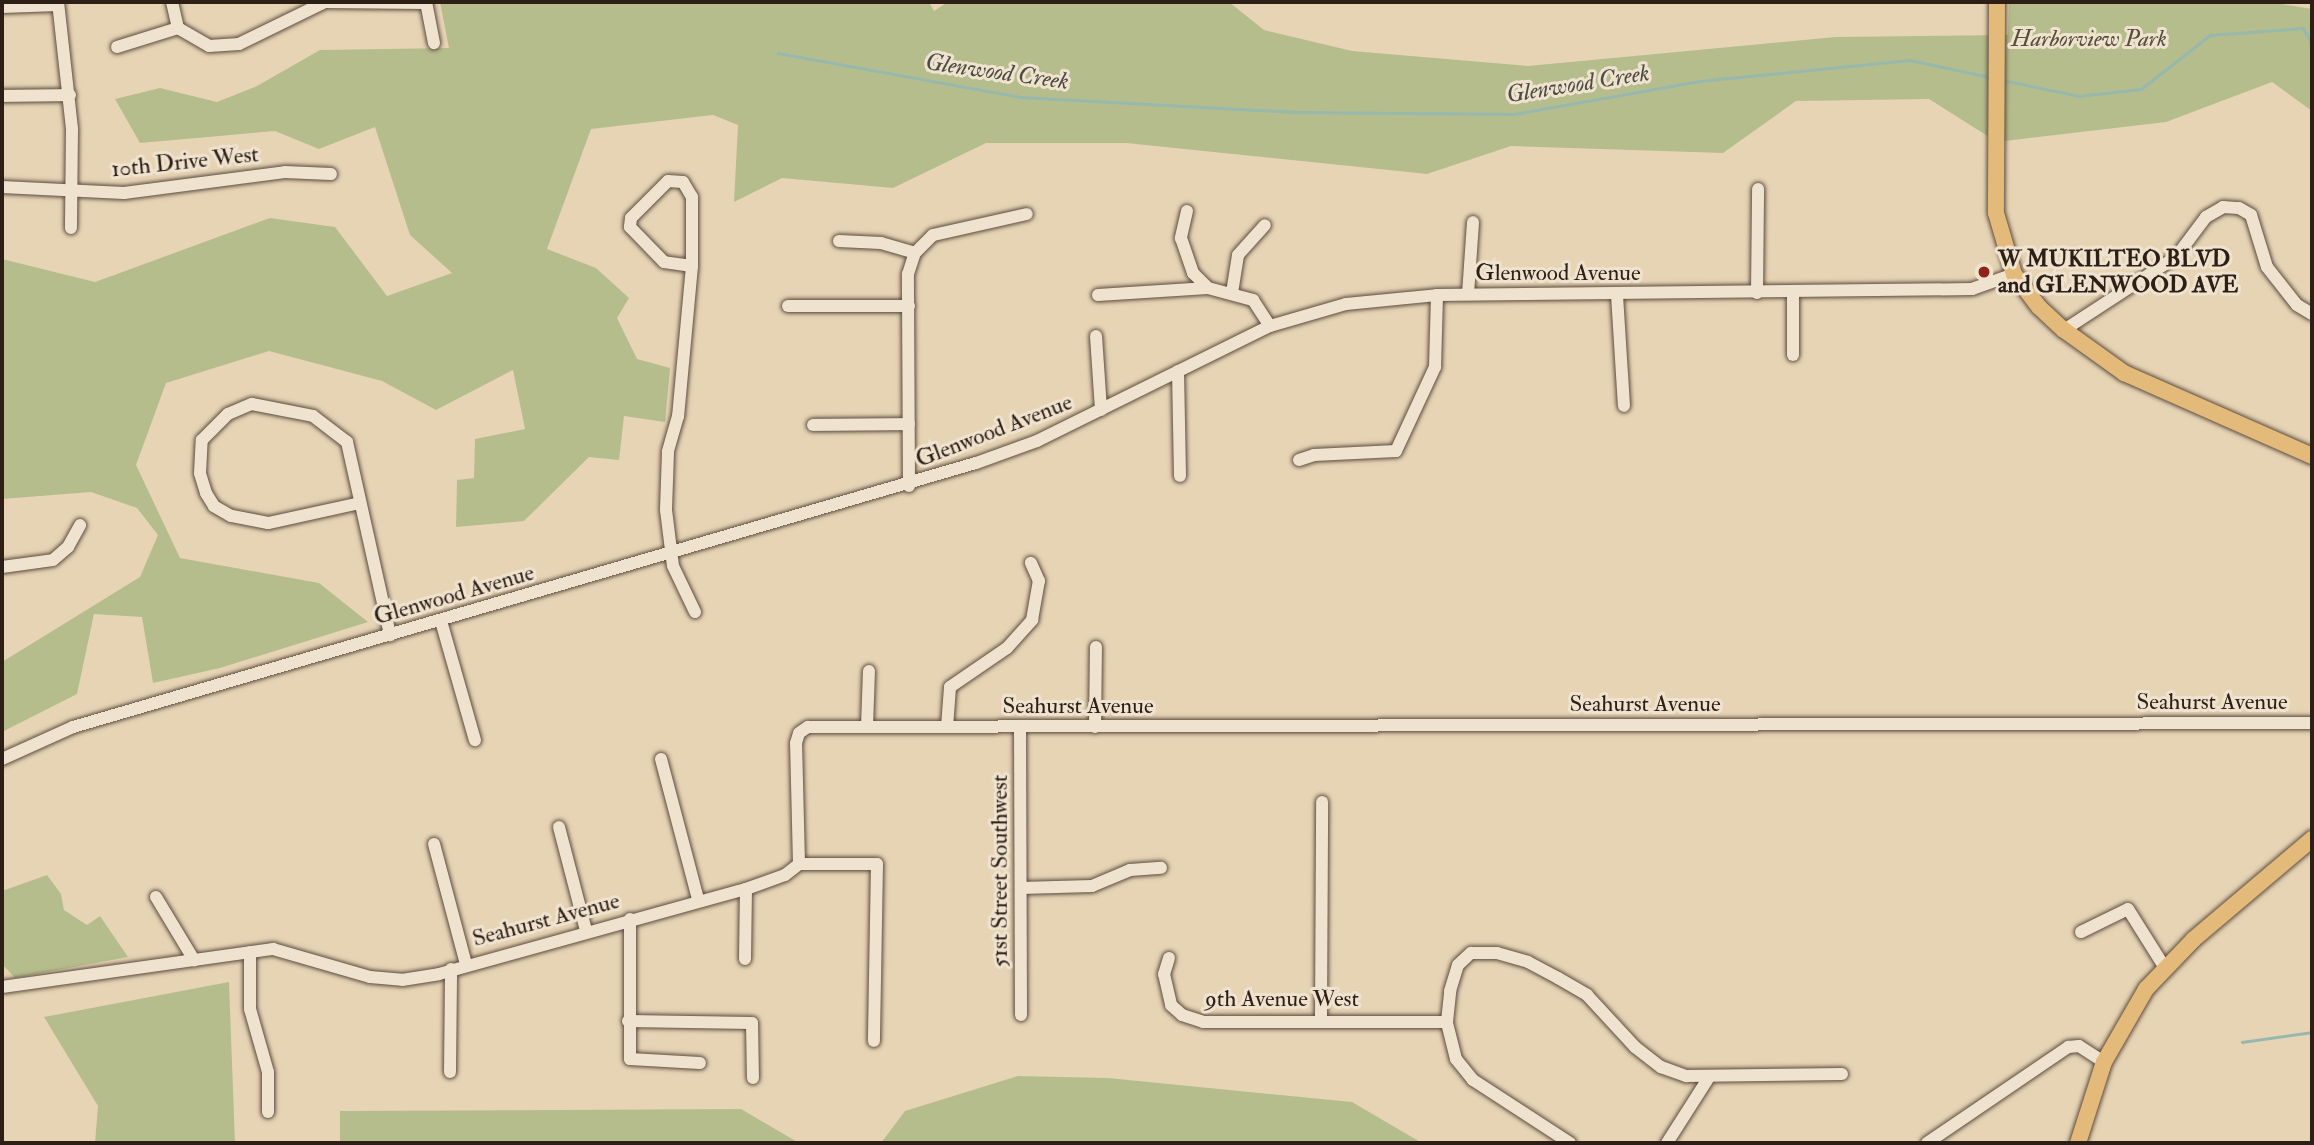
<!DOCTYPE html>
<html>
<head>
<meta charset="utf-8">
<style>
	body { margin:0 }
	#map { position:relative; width:2314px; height:1145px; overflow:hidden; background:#e7d4b5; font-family:"IM FELL Double Pica",serif }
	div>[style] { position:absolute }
	.green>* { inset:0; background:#b6bd8d }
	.stream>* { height:2.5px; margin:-1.25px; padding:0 1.25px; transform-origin:1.25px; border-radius:1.25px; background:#97b8ad }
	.roads { filter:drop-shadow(0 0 2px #5c4c3e) drop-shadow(0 0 2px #5c4c3e) }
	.minor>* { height:12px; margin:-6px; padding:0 6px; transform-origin:6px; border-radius:6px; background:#efe3cf }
	.major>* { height:16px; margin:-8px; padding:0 8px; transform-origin:8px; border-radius:8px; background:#e4ba7a }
	.dots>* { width:19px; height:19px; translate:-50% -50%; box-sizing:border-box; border:4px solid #efe3cf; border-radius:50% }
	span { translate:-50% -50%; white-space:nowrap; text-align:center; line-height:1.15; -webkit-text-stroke:6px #efe3cf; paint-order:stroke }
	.park-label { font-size:23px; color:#564e3a; font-style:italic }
	.street-label { font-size:23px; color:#2d1e16 }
	.poi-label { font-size:23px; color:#2d1e16; font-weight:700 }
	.left { translate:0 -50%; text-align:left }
	.water-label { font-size:24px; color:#4d4c43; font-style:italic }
	.frame { position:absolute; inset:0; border:4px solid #2d1e16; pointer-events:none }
</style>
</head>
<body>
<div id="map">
	<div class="green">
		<i style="clip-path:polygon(440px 2px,929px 2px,934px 11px,948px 2px,1229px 2px,1264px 30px,1352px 51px,1528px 66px,1835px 37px,2008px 35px,2009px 2px,2270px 2px,2312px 9px,2312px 111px,2272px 82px,2166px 122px,1997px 142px,1929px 99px,1796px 101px,1723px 153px,1511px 146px,1427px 174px,1126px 143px,986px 143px,893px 188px,782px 178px,734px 202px,738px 125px,713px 115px,591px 129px,547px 249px,596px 268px,629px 298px,617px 318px,637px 359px,670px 368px,665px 422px,624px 416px,619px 460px,589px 457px,524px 521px,456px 527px,457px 480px,474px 478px,475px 439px,525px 429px,513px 370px,436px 410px,382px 381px,269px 351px,166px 383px,136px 465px,180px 558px,319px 583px,368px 622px,220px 668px,153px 683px,142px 617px,94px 614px,77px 694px,2px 732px,2px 662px,140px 577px,158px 535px,137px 508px,91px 492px,2px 499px,2px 259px,95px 282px,270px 218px,335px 227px,387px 296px,452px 273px,410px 235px,375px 127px,319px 149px,275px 131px,140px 143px,115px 99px,160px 88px,217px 102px,257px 86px,320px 50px,449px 48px)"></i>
		<i style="clip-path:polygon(47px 875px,61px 894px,64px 910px,87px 925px,100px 916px,128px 957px,15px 978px,2px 964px,2px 891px)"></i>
		<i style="clip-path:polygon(229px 982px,235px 1143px,95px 1143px,98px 1106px,44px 1017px)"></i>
		<i style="clip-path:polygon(1018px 1076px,1108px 1078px,1352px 1102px,1422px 1143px,881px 1143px,905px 1111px)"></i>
		<i style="clip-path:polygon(741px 1109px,799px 1143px,340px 1143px,340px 1111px)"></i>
	</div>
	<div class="stream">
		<i style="left:778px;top:53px;width:246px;rotate:10.3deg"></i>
		<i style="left:1020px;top:97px;width:278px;rotate:3.1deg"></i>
		<i style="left:1298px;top:112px;width:216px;rotate:0.5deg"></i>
		<i style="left:1514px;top:114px;width:188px;rotate:-10.1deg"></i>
		<i style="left:1699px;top:81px;width:212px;rotate:-5.7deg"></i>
		<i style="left:1910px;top:60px;width:81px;rotate:12.1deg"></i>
		<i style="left:2002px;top:80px;width:79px;rotate:11.7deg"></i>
		<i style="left:2079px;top:96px;width:62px;rotate:-6.4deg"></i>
		<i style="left:2141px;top:89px;width:88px;rotate:-38deg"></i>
		<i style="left:2210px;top:35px;width:93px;rotate:-4.3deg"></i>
		<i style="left:2303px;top:28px;width:17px;rotate:59deg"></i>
		<i style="left:2242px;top:1042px;width:71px;rotate:-8.1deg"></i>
	</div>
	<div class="roads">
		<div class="minor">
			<i style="left:58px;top:2px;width:128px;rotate:83.7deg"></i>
			<i style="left:72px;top:129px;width:99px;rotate:90.6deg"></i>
			<i style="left:172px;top:2px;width:27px;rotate:77deg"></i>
			<i style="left:426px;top:2px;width:42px;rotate:79deg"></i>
			<i style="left:2px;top:7px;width:56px;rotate:-2deg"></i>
			<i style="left:117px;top:47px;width:64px;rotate:-17.3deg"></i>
			<i style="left:178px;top:28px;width:36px;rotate:30deg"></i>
			<i style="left:209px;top:46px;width:30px;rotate:-4deg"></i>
			<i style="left:239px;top:44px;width:96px;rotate:-26deg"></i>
			<i style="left:325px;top:2px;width:101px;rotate:0.6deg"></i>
			<i style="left:2px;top:96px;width:68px;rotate:-0.8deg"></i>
			<i style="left:2px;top:187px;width:122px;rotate:2.8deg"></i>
			<i style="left:124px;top:193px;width:162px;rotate:-7.4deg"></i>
			<i style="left:285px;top:172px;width:46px;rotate:2.5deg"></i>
			<i style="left:1187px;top:211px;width:28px;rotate:103deg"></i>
			<i style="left:1181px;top:238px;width:37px;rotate:71deg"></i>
			<i style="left:1193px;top:273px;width:21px;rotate:45deg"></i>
			<i style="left:1208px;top:288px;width:47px;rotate:14.9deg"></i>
			<i style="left:1253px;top:300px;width:31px;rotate:57deg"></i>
			<i style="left:839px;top:241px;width:42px;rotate:2.7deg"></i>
			<i style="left:881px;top:243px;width:35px;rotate:16deg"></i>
			<i style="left:692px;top:266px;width:28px;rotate:-172deg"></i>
			<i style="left:664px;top:262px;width:49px;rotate:-134.2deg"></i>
			<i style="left:630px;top:227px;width:9px;rotate:-84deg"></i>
			<i style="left:631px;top:218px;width:52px;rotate:-45deg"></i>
			<i style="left:668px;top:181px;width:15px;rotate:4deg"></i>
			<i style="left:683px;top:182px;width:17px;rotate:59deg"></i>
			<i style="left:692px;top:197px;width:69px;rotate:90deg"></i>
			<i style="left:692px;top:266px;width:151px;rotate:95.3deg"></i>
			<i style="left:678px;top:416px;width:37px;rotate:106deg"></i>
			<i style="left:668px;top:452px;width:58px;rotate:92deg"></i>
			<i style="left:666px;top:510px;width:56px;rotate:82.9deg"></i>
			<i style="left:673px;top:566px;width:51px;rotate:64.4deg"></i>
			<i style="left:1232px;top:293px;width:38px;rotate:-81deg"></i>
			<i style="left:1238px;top:255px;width:40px;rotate:-48deg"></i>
			<i style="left:1757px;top:293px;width:104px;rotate:-89.4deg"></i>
			<i style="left:1468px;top:294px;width:72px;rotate:-86deg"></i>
			<i style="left:1098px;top:295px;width:110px;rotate:-3.6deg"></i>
			<i style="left:1617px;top:295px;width:111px;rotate:86.4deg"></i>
			<i style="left:788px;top:306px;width:121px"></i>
			<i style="left:2064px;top:330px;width:134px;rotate:-33.1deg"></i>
			<i style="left:2176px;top:257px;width:50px;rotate:-53.1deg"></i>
			<i style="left:2206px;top:217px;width:20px;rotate:-30deg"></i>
			<i style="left:2223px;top:207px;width:16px;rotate:4deg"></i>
			<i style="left:2239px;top:208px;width:14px;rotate:30deg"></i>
			<i style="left:2251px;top:215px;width:54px;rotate:72.9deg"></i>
			<i style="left:2267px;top:267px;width:48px;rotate:51.7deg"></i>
			<i style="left:2297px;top:305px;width:17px;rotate:31deg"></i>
			<i style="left:1096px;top:336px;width:74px;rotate:86.1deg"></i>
			<i style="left:1793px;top:355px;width:63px;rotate:-90deg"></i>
			<i style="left:1178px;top:371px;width:105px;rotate:88.9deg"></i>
			<i style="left:813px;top:425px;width:96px;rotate:-0.6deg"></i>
			<i style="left:1299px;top:460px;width:16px;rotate:-18deg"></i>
			<i style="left:1314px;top:455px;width:82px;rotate:-2.8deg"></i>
			<i style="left:1396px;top:451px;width:93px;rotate:-65.1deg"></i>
			<i style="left:1435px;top:367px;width:72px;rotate:-88.4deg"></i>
			<i style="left:909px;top:486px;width:212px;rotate:-90.3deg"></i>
			<i style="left:908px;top:274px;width:22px;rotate:-72deg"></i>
			<i style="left:915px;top:253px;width:25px;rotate:-45deg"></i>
			<i style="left:933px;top:235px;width:96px;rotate:-12.6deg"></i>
			<i style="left:360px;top:503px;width:94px;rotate:167.7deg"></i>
			<i style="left:268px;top:523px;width:38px;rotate:-169deg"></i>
			<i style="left:231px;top:516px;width:20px;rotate:-150deg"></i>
			<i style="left:214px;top:506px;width:15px;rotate:-122deg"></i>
			<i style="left:206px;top:493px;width:21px;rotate:-107deg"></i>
			<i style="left:200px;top:473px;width:33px;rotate:-87deg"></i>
			<i style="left:202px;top:440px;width:37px;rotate:-45deg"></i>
			<i style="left:228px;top:414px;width:26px;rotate:-23deg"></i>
			<i style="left:252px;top:404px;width:62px;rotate:11.1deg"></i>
			<i style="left:313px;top:416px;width:43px;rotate:37.4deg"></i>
			<i style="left:347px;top:442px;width:198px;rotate:77.4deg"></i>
			<i style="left:2px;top:567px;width:51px;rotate:-7.8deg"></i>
			<i style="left:53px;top:560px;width:20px;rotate:-41deg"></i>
			<i style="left:68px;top:547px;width:25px;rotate:-61deg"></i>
			<i style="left:441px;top:621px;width:124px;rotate:74.1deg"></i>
			<i style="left:867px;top:727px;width:56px;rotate:-88deg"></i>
			<i style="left:947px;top:727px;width:40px;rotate:-85.7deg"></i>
			<i style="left:950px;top:687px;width:69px;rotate:-34.4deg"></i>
			<i style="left:1007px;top:648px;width:38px;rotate:-48deg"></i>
			<i style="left:1032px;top:620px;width:40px;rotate:-80deg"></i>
			<i style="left:1039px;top:581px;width:20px;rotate:-114deg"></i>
			<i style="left:1020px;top:727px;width:288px;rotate:89.8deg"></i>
			<i style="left:1095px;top:727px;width:80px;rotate:-89.3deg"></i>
			<i style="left:2px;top:759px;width:78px;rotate:-24.3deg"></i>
			<i style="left:73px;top:727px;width:941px;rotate:-16.3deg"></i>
			<i style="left:976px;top:463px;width:65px;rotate:-19.8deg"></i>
			<i style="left:1037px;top:441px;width:260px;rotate:-26.3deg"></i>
			<i style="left:1270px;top:326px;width:79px;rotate:-16.1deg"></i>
			<i style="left:1346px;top:304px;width:91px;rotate:-5.6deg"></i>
			<i style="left:1437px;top:295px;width:535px;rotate:-0.64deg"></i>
			<i style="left:1972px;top:289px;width:45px;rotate:-19.7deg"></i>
			<i style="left:661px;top:759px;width:145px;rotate:75.2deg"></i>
			<i style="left:559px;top:827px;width:107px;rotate:75.4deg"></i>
			<i style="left:434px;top:844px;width:124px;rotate:75.1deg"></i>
			<i style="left:799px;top:864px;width:121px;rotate:-91.4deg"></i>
			<i style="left:796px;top:743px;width:10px;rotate:-73deg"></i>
			<i style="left:799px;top:733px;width:11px;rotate:-34deg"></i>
			<i style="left:808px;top:727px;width:1504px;rotate:-0.15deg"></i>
			<i style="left:799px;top:864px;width:78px"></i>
			<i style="left:877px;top:864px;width:177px;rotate:91deg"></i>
			<i style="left:1021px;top:888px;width:71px;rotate:-1.6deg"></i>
			<i style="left:1092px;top:886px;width:41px;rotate:-22.8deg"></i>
			<i style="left:1130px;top:870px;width:31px;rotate:-4deg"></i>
			<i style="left:156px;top:897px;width:74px;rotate:58.9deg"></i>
			<i style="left:630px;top:919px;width:140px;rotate:90deg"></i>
			<i style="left:630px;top:1059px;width:70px;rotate:3.3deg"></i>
			<i style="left:2081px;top:932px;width:52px;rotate:-26.1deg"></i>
			<i style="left:2128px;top:909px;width:70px;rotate:57.9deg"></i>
			<i style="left:250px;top:952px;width:57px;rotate:90deg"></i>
			<i style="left:250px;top:1009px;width:66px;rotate:74.1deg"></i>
			<i style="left:268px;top:1072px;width:40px;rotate:90deg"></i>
			<i style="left:1169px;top:958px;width:17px;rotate:107deg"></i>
			<i style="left:1164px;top:974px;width:32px;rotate:77deg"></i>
			<i style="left:1171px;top:1005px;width:15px;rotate:42deg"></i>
			<i style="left:1182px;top:1015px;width:22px;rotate:18deg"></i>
			<i style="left:1203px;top:1022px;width:244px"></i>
			<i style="left:745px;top:959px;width:70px;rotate:-89.2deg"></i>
			<i style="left:2px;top:987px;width:274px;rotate:-8deg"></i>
			<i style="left:273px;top:949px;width:101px;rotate:16.1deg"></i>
			<i style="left:370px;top:977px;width:32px;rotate:5deg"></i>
			<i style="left:402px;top:980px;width:37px;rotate:-9deg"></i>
			<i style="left:439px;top:974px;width:319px;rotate:-15.5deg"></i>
			<i style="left:746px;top:889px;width:41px;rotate:-19.7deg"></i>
			<i style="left:785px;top:875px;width:18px;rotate:-38deg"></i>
			<i style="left:1321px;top:1020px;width:218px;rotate:-89.7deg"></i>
			<i style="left:628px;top:1021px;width:124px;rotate:0.9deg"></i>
			<i style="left:752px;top:1023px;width:55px;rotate:89deg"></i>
			<i style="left:450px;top:1072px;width:103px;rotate:-89.4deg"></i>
			<i style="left:1570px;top:1143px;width:116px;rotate:-147deg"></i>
			<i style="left:1473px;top:1080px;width:27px;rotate:-129deg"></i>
			<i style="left:1456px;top:1059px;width:38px;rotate:-104deg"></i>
			<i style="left:1447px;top:1022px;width:31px;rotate:-84deg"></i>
			<i style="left:1450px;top:991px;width:27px;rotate:-73deg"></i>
			<i style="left:1458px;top:965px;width:18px;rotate:-43deg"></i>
			<i style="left:1471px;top:953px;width:26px"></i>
			<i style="left:1497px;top:953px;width:32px;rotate:16deg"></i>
			<i style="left:1528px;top:962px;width:34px;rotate:28deg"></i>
			<i style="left:1558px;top:978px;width:34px;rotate:30deg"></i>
			<i style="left:1587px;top:995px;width:71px;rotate:47.3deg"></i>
			<i style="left:1635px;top:1047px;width:33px;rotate:38deg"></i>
			<i style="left:1661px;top:1067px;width:27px;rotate:20deg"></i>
			<i style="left:1686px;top:1076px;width:156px;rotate:-0.7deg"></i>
			<i style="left:1667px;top:1143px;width:78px;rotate:-57.5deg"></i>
			<i style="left:1927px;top:1143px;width:171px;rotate:-34.2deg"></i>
			<i style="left:2068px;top:1047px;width:11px;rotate:-5deg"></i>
			<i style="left:2079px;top:1046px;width:30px;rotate:33deg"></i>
		</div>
		<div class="major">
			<i style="left:1997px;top:2px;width:211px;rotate:90.3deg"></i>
			<i style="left:1996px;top:213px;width:64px;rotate:73.6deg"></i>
			<i style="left:2014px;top:274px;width:41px;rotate:52.9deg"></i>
			<i style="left:2039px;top:307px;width:34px;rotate:43deg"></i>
			<i style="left:2064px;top:330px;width:74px;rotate:35.6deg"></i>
			<i style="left:2124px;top:373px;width:206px;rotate:23.8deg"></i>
			<i style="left:2078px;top:1143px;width:85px;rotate:-72.2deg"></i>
			<i style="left:2104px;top:1062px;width:84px;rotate:-60.1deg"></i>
			<i style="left:2146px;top:989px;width:69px;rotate:-46.2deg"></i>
			<i style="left:2194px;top:939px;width:155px;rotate:-40.3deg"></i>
		</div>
	</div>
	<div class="dots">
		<i style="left:1984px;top:272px;background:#8f2418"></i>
	</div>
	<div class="park-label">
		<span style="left:2089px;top:39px">Harborview Park</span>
	</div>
	<div class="street-label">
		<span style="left:185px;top:162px;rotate:-6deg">10th Drive West</span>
		<span style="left:1558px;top:273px">Glenwood Avenue</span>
		<span style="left:994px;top:431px;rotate:-21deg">Glenwood Avenue</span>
		<span style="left:454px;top:595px;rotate:-16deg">Glenwood Avenue</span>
		<span style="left:2212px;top:702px">Seahurst Avenue</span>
		<span style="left:1645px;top:704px">Seahurst Avenue</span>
		<span style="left:1078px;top:706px">Seahurst Avenue</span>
		<span style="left:1000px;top:871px;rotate:-90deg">51st Street Southwest</span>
		<span style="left:546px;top:920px;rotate:-15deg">Seahurst Avenue</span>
		<span style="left:1282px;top:999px">9th Avenue West</span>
	</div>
	<div class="poi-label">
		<span class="left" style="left:1998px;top:272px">W MUKILTEO BLVD<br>and GLENWOOD AVE</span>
	</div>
	<div class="water-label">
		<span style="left:997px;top:72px;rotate:8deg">Glenwood Creek</span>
		<span style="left:1578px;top:84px;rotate:-9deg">Glenwood Creek</span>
	</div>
	<div class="frame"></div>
</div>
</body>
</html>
